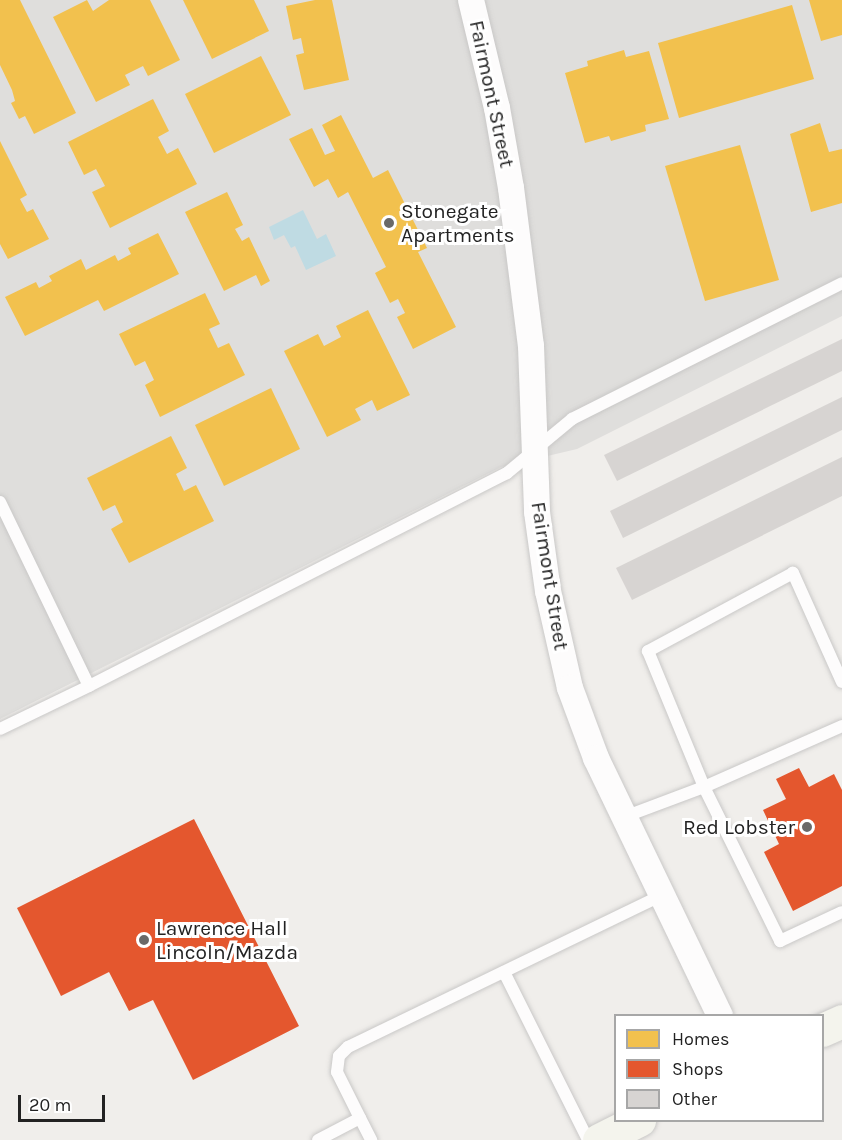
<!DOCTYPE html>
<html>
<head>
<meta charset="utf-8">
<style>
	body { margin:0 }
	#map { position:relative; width:842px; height:1140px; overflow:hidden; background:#f0eeeb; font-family:Karla,sans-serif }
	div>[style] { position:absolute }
	.residential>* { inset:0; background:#dfdedc }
	.water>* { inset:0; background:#bfdbe3 }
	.homes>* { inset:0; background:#f2c14e }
	.shops>* { inset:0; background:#e4572e }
	.building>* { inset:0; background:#d7d4d2 }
	.roads { filter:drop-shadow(0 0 2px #c9c8c7) drop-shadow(0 0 2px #c9c8c7) }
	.lane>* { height:12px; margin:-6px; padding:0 6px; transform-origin:6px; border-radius:6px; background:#fdfcfc }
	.street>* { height:26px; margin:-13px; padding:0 13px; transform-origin:13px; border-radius:13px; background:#fdfcfc }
	.secondary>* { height:33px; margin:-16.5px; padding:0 16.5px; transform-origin:16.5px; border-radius:16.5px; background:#f4f4ed }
	.dots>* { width:16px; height:16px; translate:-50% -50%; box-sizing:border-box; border:3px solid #fff; border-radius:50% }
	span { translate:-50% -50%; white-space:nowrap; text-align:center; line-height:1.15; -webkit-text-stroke:6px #fff; paint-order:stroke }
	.street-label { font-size:21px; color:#222 }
	.poi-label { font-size:21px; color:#222 }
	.left { translate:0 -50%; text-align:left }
	.right { translate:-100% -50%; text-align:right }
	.legend { position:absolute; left:614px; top:1014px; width:210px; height:108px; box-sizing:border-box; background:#fff; border:2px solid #a7a7a7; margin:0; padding:8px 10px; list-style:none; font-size:18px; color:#222 }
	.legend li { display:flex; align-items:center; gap:12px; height:30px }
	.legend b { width:30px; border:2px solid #a7a7a7 }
	.scale { position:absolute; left:18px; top:1095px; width:87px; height:27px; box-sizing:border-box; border:3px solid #222; border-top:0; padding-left:8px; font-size:18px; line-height:21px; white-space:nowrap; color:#222; -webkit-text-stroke:4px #fff; paint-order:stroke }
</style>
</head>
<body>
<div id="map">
	<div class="residential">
		<i style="clip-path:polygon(0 0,842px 0,842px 316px,577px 449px,501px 467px,0 719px)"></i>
	</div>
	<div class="water">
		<i style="clip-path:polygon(303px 210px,317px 239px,326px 234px,336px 256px,306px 270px,295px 246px,291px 248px,284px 235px,274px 240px,269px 227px)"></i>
	</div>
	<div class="homes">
		<i style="clip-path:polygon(0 0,20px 0,76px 113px,34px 134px,25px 116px,19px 119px,11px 103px,15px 101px,12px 90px,0 65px)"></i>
		<i style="clip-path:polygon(87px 0,93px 11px,109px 0,150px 0,180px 60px,148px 76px,143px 66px,125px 75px,130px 85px,96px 102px,53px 17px)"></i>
		<i style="clip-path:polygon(183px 0,254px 0,269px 31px,212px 59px)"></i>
		<i style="clip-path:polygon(315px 0,332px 0,349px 80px,304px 90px,296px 55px,304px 53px,301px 38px,293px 40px,286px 6px)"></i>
		<i style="clip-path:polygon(809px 0,842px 0,842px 35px,821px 41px)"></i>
		<i style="clip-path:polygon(792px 5px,814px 79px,679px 118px,658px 43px)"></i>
		<i style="clip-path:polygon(624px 50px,626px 57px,649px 51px,669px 119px,645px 125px,646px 131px,611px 141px,609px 136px,585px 143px,565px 73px,588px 66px,587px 61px)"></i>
		<i style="clip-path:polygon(261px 56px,291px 115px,214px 153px,185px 94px)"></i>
		<i style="clip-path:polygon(153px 99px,169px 131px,158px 137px,167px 154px,178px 148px,197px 184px,110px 228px,92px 192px,105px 186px,96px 169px,84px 175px,68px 142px)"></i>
		<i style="clip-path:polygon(341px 115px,373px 178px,388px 170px,427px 248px,418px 252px,456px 327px,413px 349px,397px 317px,405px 313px,398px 299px,390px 303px,375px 273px,386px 267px,348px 192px,338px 198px,328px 179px,314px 187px,289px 139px,312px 128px,325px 155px,335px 151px,322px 125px)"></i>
		<i style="clip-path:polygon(820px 123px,829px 152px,842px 149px,842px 203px,811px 212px,790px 134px)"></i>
		<i style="clip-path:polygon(0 141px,27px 195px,20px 199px,27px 212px,33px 209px,49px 239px,8px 259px,0 244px)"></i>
		<i style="clip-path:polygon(740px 145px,779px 280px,705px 301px,665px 166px)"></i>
		<i style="clip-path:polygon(227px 192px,243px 225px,235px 229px,242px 241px,249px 237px,270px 281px,261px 286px,256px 275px,224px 291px,185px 212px)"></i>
		<i style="clip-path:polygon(158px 233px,179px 274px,104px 311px,98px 300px,25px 336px,5px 297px,36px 282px,39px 288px,52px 281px,49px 276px,81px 259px,86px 270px,115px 255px,118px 261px,131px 254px,128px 248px)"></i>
		<i style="clip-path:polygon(205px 293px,220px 324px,209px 329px,218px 348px,229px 343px,245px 375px,160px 417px,145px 385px,154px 380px,145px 361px,135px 366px,119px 334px)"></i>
		<i style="clip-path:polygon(368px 310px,410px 395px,377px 411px,372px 400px,355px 409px,361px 420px,327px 437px,284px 351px,318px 334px,324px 346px,341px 337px,336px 326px)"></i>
		<i style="clip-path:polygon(271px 388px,300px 449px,224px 486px,195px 425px)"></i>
		<i style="clip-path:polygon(171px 436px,187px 468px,176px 474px,184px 491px,196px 485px,214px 521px,129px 563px,111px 529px,123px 522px,115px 505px,103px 511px,87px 478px)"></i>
	</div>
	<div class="shops">
		<i style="clip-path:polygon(799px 768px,809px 787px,834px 774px,842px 790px,842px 886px,793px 911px,764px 852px,779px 844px,763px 810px,786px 799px,776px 779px)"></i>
		<i style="clip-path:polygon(194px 819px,299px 1026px,193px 1080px,153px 1000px,129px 1011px,109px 972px,61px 996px,17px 908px)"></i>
	</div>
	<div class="building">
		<i style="clip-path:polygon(842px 339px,842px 371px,617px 481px,604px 455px)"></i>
		<i style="clip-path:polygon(842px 397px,842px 430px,623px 538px,610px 511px)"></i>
		<i style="clip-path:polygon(842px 457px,842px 496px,632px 600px,616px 568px)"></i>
	</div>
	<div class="roads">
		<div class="lane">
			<i style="left:0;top:502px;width:204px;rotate:64.2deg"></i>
			<i style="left:89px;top:686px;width:469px;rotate:-27deg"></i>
			<i style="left:507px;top:473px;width:85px;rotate:-39.7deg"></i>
			<i style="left:572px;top:419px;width:302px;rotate:-26.7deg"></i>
			<i style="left:842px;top:682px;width:120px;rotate:-114.2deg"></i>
			<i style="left:793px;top:573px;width:165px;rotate:151.7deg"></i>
			<i style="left:648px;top:651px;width:147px;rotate:67.6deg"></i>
			<i style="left:704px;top:787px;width:151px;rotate:-23.8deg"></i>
			<i style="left:0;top:729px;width:99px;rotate:-25.8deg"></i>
			<i style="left:624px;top:817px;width:85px;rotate:-20.6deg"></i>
			<i style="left:704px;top:787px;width:172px;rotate:63.7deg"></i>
			<i style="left:780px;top:941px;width:68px;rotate:-25.1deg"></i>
			<i style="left:504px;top:972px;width:188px;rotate:63.4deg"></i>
			<i style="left:360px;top:1118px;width:51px;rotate:-116.6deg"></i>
			<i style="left:337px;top:1072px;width:16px;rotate:-83deg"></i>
			<i style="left:339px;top:1056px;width:13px;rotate:-45deg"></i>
			<i style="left:348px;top:1047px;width:348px;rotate:-25.8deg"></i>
			<i style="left:318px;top:1140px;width:47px;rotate:-27.6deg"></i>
			<i style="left:360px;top:1118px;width:25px;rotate:63deg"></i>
		</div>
		<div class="street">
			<i style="left:471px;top:0;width:111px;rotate:76.5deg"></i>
			<i style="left:497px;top:108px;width:81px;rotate:80.1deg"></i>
			<i style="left:511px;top:188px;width:159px;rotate:82.8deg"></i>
			<i style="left:531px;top:346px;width:166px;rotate:87.9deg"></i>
			<i style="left:537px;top:512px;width:80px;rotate:82.1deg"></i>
			<i style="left:548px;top:591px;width:99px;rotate:77.2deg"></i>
			<i style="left:570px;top:688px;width:75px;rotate:69.6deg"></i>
			<i style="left:596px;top:758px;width:286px;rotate:64.3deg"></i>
		</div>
		<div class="secondary">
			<i style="left:822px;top:1030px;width:22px;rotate:-24deg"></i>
			<i style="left:599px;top:1140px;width:45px;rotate:-26.6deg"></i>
		</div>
	</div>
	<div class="dots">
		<i style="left:389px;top:223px;background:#6a6968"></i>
		<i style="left:807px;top:827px;background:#6a6968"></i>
		<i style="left:144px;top:940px;background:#6a6968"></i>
	</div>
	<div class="street-label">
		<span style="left:492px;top:94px;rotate:78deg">Fairmont Street</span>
		<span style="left:550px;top:576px;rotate:81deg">Fairmont Street</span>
	</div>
	<div class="poi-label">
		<span class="left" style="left:401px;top:223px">Stonegate<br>Apartments</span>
		<span class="right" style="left:795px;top:827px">Red Lobster</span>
		<span class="left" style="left:156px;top:940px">Lawrence Hall<br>Lincoln/Mazda</span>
	</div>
	<ul class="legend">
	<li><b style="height:16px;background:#f2c14e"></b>Homes</li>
	<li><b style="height:16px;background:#e4572e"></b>Shops</li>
	<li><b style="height:16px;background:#d7d4d2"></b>Other</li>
	</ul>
	<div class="scale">20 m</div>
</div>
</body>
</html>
